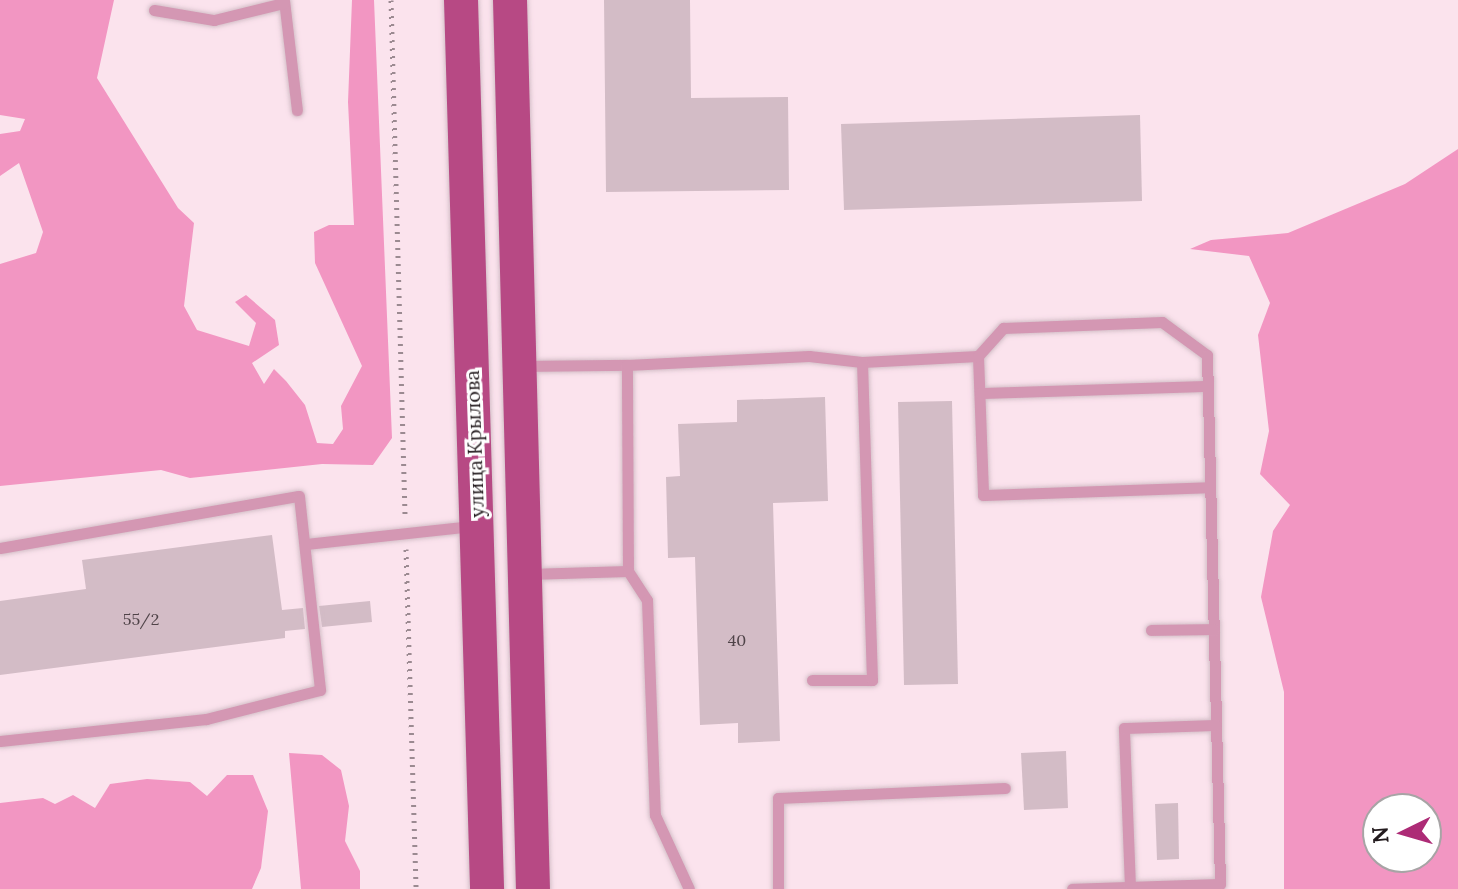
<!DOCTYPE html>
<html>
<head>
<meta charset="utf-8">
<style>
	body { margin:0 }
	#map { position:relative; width:1458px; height:889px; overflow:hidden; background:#fbe3ed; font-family:Lora,serif }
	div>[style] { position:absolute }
	.forest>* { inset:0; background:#f296c2 }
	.building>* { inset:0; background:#d3bcc6 }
	.path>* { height:5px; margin-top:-2.5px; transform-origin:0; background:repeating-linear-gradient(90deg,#9b8a91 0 2px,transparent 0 8px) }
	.roads { filter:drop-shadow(0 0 2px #d4bfc8) drop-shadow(0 0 2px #d4bfc8) }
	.service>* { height:11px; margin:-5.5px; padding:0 5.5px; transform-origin:5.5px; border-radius:5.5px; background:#d497b3 }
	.primary>* { height:34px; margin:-17px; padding:0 17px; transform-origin:17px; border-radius:17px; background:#b74984 }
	span { translate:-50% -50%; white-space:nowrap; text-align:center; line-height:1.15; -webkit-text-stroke:6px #fff; paint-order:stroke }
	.number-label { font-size:16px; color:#4f4348 }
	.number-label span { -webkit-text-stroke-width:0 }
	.street-label { font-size:20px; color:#231b1e }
	.north { position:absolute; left:1362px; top:793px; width:80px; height:80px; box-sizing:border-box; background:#fff; border:2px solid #a7a4a5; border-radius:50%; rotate:265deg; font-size:22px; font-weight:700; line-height:32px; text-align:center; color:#231b1e }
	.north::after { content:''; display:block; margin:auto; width:28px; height:36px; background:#ad2b76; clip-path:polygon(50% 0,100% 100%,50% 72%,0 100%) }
</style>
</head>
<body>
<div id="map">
	<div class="forest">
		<i style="clip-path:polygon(0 0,114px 0,97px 78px,178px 208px,194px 223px,184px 306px,197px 330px,249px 346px,256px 323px,235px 302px,246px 295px,275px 320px,279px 345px,252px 363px,264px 384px,274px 369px,286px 381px,305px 405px,317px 443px,333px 444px,343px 429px,341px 406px,362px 366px,315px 263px,314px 232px,329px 225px,354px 225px,348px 102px,352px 0,374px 0,392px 438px,373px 465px,322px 464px,190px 478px,161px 470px,0 486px,0 264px,36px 253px,43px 232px,19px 163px,0 176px,0 134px,20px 131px,25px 119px,0 115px)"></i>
		<i style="clip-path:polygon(evenodd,1458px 149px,1458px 889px,1284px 889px,1284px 692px,1261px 597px,1273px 531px,1290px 505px,1260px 474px,1269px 431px,1258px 335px,1270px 303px,1249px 256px,1190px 249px,1211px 240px,1288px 233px,1405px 184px,1458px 149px,1378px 809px,1426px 809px,1426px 857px,1378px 857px,1378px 809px)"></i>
		<i style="clip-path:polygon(289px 753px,322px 755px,341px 770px,349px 806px,345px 841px,360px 871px,360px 889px,301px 889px)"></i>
		<i style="clip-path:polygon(227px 775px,253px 775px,268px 811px,261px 868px,252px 889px,0 889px,0 803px,43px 798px,55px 804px,73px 795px,95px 808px,110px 784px,147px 779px,190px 782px,207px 796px)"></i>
	</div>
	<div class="building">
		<i style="clip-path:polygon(604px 0,690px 0,691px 98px,788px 97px,789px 190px,606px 192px)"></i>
		<i style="clip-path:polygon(1140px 115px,1142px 201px,844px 210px,841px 124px)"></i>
		<i style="clip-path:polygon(825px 397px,828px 501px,773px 503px,780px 741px,738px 743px,738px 723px,700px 725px,695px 557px,668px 558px,666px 477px,680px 476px,678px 424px,737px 422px,737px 400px)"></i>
		<i style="clip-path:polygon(952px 401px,958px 684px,904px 685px,898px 402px)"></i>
		<i style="clip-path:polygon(272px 535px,282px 610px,303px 608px,305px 629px,285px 631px,285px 638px,0 675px,0 601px,86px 589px,82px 560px)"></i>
		<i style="clip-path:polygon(370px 601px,372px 622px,322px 627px,319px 606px)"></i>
		<i style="clip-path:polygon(1066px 751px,1068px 808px,1024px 810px,1021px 753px)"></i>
		<i style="clip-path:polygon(1178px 803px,1179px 859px,1157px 860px,1155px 804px)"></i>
	</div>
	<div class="path">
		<i style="left:391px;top:0;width:515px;rotate:88.44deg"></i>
		<i style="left:406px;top:549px;width:340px;rotate:88.3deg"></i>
	</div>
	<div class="roads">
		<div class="service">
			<i style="left:284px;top:0;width:111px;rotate:83.3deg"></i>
			<i style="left:154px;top:10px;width:61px;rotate:9.5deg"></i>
			<i style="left:214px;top:20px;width:72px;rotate:-13.7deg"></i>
			<i style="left:978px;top:356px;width:139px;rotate:87.9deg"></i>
			<i style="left:983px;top:495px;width:227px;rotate:-2deg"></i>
			<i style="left:523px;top:366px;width:104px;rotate:-0.6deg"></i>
			<i style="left:980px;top:393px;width:227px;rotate:-1.8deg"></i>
			<i style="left:306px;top:544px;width:167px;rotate:-6.2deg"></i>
			<i style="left:0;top:548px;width:303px;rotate:-9.9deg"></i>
			<i style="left:299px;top:496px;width:195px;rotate:83.8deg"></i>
			<i style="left:320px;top:690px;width:118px;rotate:165.7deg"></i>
			<i style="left:206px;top:719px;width:207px;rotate:173.9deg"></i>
			<i style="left:628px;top:571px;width:206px;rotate:-90.3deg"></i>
			<i style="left:627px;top:365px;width:182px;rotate:-2.8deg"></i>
			<i style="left:809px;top:356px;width:53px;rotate:6.5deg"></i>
			<i style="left:862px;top:362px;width:116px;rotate:-3deg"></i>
			<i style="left:978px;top:356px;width:38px;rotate:-48deg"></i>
			<i style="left:1003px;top:328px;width:159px;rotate:-2.2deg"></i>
			<i style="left:1162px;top:322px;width:56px;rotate:36.3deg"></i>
			<i style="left:1207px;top:355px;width:529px;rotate:88.59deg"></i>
			<i style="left:1220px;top:884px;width:148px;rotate:178.1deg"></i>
			<i style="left:528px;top:574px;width:100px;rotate:-1.7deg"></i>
			<i style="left:628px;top:571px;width:35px;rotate:57deg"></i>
			<i style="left:647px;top:600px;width:215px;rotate:87.9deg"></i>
			<i style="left:655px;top:815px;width:81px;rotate:65.3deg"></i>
			<i style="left:1151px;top:630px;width:63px;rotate:-0.9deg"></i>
			<i style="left:812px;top:680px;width:60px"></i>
			<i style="left:872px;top:680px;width:318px;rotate:-91.8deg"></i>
			<i style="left:1130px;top:887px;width:159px;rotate:-92.2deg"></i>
			<i style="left:1124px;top:728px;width:92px;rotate:-1.9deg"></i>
			<i style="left:778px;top:889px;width:91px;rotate:-90deg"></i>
			<i style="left:778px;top:798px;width:227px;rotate:-2.5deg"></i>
		</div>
		<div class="primary">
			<i style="left:461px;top:0;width:889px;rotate:88.32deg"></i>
			<i style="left:510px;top:0;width:889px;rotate:88.52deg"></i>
		</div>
	</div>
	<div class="number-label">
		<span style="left:141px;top:619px">55/2</span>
		<span style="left:737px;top:640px">40</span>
	</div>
	<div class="street-label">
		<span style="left:474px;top:444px;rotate:-92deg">улица Крылова</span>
	</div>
	<div class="north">N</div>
</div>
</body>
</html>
